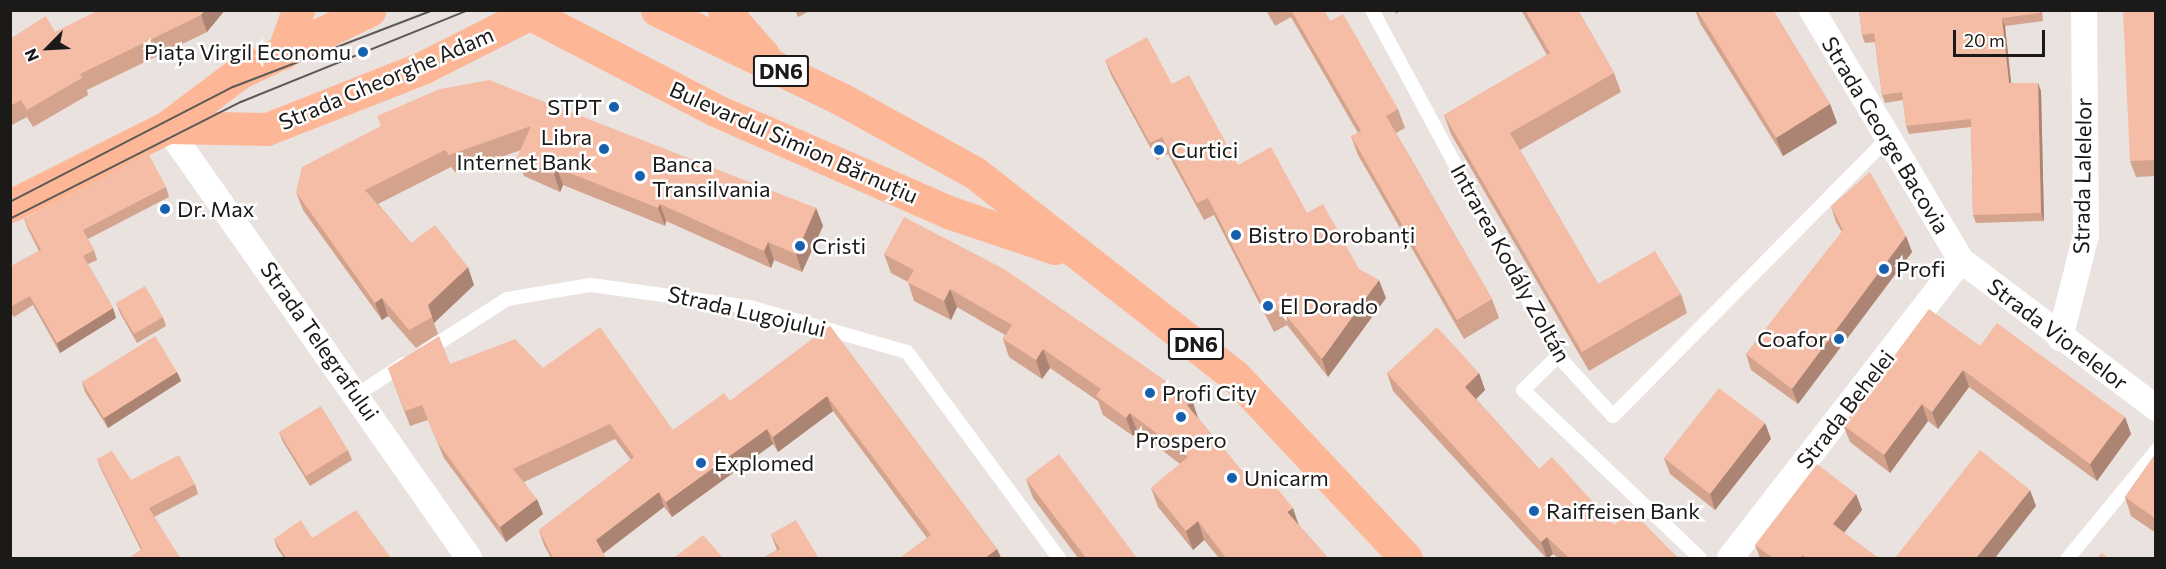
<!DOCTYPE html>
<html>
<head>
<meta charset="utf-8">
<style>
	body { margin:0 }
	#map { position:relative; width:2166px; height:569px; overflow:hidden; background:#e9e2df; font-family:Commissioner,sans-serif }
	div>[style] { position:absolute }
	.lane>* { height:14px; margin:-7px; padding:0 7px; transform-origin:7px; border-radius:7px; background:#fff }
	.street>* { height:26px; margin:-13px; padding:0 13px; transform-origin:13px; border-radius:13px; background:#fff }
	.primary>* { height:33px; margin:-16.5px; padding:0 16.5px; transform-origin:16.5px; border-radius:16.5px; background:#feb796 }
	.tram>* { height:1.5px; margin:-0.75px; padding:0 0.75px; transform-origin:0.75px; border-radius:0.75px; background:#5d5958 }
	.wall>* { inset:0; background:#d3a38e }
	.shaded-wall>* { inset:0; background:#ac8474 }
	.building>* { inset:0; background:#f5bda5 }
	.dots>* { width:16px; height:16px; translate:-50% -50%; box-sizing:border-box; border:3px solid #fff; border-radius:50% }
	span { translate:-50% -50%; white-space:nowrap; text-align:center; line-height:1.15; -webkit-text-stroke:5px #fff; paint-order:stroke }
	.shield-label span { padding:2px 4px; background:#fff; border:2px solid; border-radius:4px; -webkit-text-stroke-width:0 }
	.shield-label { font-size:21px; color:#1c1a19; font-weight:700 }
	.poi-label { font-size:22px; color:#1c1a19 }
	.right { translate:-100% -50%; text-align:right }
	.left { translate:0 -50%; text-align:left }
	.street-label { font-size:22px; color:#1c1a19 }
	.frame { position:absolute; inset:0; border:12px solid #1c1a19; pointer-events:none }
	.north { position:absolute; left:18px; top:18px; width:60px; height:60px; -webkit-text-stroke:4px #fff; paint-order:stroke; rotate:246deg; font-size:16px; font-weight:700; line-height:24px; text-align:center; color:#1c1a19 }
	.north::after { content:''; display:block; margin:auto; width:21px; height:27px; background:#1c1a19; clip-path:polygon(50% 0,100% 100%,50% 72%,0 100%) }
	.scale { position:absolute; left:1953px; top:30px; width:92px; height:27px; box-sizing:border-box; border:3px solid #1c1a19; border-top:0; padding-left:8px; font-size:18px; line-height:21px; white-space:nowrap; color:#1c1a19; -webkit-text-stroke:4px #fff; paint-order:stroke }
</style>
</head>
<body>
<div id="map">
	<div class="lane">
		<i style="left:1372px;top:10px;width:393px;rotate:61.7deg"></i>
		<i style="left:1558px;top:356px;width:81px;rotate:47.5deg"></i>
		<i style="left:1613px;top:416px;width:390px;rotate:-45.3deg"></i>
		<i style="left:426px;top:351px;width:96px;rotate:-32.7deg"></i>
		<i style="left:507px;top:299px;width:85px;rotate:-9.5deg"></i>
		<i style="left:591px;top:285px;width:161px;rotate:7.9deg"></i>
		<i style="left:750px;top:307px;width:163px;rotate:16deg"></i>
		<i style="left:907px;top:352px;width:256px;rotate:53.6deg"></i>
		<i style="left:1558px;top:356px;width:49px;rotate:135.8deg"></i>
		<i style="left:1523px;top:390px;width:244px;rotate:43.5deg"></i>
		<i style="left:358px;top:394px;width:55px;rotate:-33.1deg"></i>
		<i style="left:2068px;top:558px;width:139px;rotate:-50.6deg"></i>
	</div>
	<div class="street">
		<i style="left:1812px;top:10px;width:291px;rotate:59.2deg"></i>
		<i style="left:1961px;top:260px;width:245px;rotate:37.2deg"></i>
		<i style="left:167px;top:127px;width:526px;rotate:54.98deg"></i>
		<i style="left:2060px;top:338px;width:106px;rotate:-75.8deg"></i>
		<i style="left:2086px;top:235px;width:225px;rotate:-90.5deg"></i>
		<i style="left:1730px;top:558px;width:377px;rotate:-52.2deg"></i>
	</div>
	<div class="primary">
		<i style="left:523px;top:10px;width:216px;rotate:27.5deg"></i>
		<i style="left:715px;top:110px;width:257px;rotate:23.6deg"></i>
		<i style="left:951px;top:213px;width:110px;rotate:18.6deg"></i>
		<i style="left:657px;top:10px;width:207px;rotate:25.8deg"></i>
		<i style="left:843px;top:100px;width:151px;rotate:28.9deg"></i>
		<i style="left:975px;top:173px;width:328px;rotate:38deg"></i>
		<i style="left:1234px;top:375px;width:251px;rotate:46.8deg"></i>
		<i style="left:724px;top:10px;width:61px;rotate:49deg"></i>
		<i style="left:283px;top:53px;width:46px;rotate:-70.8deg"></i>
		<i style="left:167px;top:127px;width:100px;rotate:1.1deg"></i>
		<i style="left:267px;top:129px;width:169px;rotate:-21.5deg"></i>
		<i style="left:424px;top:67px;width:127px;rotate:-26.8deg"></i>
		<i style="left:10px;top:206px;width:176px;rotate:-26.7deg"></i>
		<i style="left:167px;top:127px;width:90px;rotate:-36.9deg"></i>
		<i style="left:239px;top:73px;width:145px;rotate:-25.7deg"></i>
	</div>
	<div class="tram">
		<i style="left:10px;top:202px;width:251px;rotate:-27.3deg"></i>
		<i style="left:233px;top:87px;width:215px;rotate:-21deg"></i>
		<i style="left:10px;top:219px;width:259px;rotate:-26.9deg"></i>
		<i style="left:241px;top:102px;width:246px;rotate:-22deg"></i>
	</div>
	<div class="wall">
		<i style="clip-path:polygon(225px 10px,207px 32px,87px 90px,88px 95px,33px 127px,27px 117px,10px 126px,10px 39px,55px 32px)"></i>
		<i style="clip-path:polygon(795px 10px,812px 10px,798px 17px)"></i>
		<i style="clip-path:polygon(1266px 10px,1324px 10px,1330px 21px,1398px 109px,1405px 128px,1396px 133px,1492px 299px,1499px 318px,1464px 339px,1358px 155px,1351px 136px,1358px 133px,1291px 17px,1275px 26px)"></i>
		<i style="clip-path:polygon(1394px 10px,1401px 10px,1396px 14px)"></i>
		<i style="clip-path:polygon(1521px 10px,1578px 10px,1614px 73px,1621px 92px,1520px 150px,1598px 284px,1681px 294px,1687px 313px,1589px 371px,1451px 134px,1444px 115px,1547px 55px)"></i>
		<i style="clip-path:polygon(1695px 10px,1773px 10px,1830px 104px,1837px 123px,1783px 156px,1700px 23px)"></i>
		<i style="clip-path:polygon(1859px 10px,2042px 10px,2043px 21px,2005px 26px,2011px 83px,2041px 91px,2044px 221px,1976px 223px,1973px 215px,1971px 127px,1909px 134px,1906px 126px,1903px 100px,1885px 103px,1882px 95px,1875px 42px,1865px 43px,1862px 35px)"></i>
		<i style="clip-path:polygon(2156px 10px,2156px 176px,2136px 177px,2130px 161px)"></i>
		<i style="clip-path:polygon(1105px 60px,1172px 84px,1238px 165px,1307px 213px,1386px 298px,1328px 377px,1287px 325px,1274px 332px,1214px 215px,1204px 220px,1168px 154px,1157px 160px,1112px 77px)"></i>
		<i style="clip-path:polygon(440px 89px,816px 208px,823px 226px,802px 272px,774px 260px,771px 268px,666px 221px,665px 226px,563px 185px,560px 192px,524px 176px,517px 158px,521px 150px,456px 173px,451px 167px,378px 204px,411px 243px,474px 285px,434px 323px,438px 334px,416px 348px,388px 316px,382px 320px,303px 210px,296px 192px,381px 126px)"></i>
		<i style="clip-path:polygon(166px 187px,169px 197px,88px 239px,94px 250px,97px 260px,88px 264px,113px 308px,116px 318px,60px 353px,33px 305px,14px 317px,10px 311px,10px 267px,39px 251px,28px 229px,24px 219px)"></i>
		<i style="clip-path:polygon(1831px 206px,1906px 236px,1912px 252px,1798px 404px,1751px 370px,1746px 354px,1842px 232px,1836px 222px)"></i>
		<i style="clip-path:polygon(884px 254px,1198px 418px,1251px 482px,1299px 525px,1328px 558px,1219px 558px,1204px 540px,1193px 550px,1158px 507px,1151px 488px,1180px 464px,1137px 431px,1133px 436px,1103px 415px,1098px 401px,1050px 368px,1042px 379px,1009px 357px,1003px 339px,1005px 335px,957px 307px,951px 320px,914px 301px,908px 282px,891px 273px)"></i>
		<i style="clip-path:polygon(116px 303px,163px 317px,166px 326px,137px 343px,120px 313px)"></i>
		<i style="clip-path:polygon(830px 326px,997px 549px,1001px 558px,900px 558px,927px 538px,833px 411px,778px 452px,773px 444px,672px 517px,664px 507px,603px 554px,606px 558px,551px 558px,544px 545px,539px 530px,631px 460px,615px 439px,524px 482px,543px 514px,506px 542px,444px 458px,428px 420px,410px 426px,388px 368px,450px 364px,543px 368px,673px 430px,730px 401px)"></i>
		<i style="clip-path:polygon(1980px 346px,2125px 417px,2131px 434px,2097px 481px,1969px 387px,1938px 429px,1928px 421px,1890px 473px,1850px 442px,1843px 425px)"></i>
		<i style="clip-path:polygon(177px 372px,181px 381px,108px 428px,85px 392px,82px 382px)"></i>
		<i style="clip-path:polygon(1387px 373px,1479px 373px,1485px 390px,1476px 399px,1539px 469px,1614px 525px,1676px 556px,1677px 558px,1558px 558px,1553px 554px,1548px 558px,1546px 558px,1393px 391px)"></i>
		<i style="clip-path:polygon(1765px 423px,1771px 439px,1715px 510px,1670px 474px,1664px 458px)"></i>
		<i style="clip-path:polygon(279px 432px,348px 450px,352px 460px,310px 486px,283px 442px)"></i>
		<i style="clip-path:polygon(2156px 453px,2156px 533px,2131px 516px,2125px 497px)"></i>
		<i style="clip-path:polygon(97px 459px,131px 480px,195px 484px,198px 494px,154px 517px,180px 558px,133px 558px,132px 556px,141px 550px,101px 469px)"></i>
		<i style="clip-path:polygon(1026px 479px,1137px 558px,1078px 558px,1033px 498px)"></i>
		<i style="clip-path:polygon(1856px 494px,1862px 510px,1844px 533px,1878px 558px,1760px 558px,1755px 545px)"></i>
		<i style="clip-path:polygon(771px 534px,818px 557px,818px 558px,763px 558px,777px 550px)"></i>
		<i style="clip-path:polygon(312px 538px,391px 558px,284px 558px,277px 548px,274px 539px)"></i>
	</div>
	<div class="shaded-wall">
		<i style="clip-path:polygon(205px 10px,225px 10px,207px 32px,201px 15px)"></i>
		<i style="clip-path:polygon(2002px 18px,2005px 26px,2012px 91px,2009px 83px)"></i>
		<i style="clip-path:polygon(2038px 83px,2041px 91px,2044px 221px,2041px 213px)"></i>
		<i style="clip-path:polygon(1830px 104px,1837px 123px,1783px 156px,1776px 138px)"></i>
		<i style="clip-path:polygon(557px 168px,563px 185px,560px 192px,554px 174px)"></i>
		<i style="clip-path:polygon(660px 204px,666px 221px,665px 226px,658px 208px)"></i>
		<i style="clip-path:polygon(816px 208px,823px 226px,802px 272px,796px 254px)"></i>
		<i style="clip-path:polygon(1906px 236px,1912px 252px,1798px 404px,1792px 389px)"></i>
		<i style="clip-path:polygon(768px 242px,774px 260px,771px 268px,764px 251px)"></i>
		<i style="clip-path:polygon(468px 267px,474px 285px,434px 323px,428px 305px)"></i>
		<i style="clip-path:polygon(1379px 280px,1386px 298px,1328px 377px,1322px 359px)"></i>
		<i style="clip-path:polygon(950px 289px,957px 307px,951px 320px,944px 301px)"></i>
		<i style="clip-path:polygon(382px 298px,388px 316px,382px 320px,375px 303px)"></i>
		<i style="clip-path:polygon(113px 308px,116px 318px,60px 353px,57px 343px)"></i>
		<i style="clip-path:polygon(1043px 349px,1050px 368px,1042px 379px,1036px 360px)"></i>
		<i style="clip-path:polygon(1963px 370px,1969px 387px,1938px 429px,1932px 412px)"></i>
		<i style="clip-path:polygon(177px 372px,181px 381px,108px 428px,104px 418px)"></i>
		<i style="clip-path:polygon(1479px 373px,1485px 390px,1471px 404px,1465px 387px)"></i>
		<i style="clip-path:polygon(827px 396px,833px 411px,778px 452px,773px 437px)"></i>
		<i style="clip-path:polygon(1192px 399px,1198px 418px,1194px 424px,1187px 405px)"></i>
		<i style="clip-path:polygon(1922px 404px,1928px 421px,1890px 473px,1884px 455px)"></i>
		<i style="clip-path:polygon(1130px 413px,1137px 431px,1133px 436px,1126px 418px)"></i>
		<i style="clip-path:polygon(2125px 417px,2131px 434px,2097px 481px,2090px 464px)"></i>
		<i style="clip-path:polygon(1765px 423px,1771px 439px,1715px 510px,1710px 494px)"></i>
		<i style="clip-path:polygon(767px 429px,773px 444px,672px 517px,666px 502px)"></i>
		<i style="clip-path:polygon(2030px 490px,2036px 506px,1995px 558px,1976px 558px)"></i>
		<i style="clip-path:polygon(659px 492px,664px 507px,601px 555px,596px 540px)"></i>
		<i style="clip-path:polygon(1856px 494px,1862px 510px,1838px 540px,1833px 524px)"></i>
		<i style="clip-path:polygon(537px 499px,543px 514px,506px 542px,500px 527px)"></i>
		<i style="clip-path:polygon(1293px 508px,1299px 526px,1287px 512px)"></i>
		<i style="clip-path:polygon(1198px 521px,1204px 540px,1193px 550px,1186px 531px)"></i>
		<i style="clip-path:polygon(1547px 537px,1553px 554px,1548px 558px,1547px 558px,1541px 542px)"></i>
		<i style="clip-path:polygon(997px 549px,1001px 558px,985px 558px)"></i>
	</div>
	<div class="building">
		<i style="clip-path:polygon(99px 10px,205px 10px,201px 15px,80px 74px,82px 78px,27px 110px,21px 100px,10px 106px,10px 39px,46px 16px,55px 32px)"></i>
		<i style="clip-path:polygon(1291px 10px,1324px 10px,1330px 21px,1343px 14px,1398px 109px,1386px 116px,1492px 299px,1457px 320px,1351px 136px,1361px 131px)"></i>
		<i style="clip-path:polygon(1525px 10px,1578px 10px,1614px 73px,1510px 133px,1598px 284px,1655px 251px,1681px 294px,1582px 352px,1444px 115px,1550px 53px)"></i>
		<i style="clip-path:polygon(1697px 10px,1773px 10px,1830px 104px,1776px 138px)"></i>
		<i style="clip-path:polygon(1859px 10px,2040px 10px,2040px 13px,2002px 18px,2009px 83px,2038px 83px,2041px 213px,1973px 215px,1971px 119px,1906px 126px,1902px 92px,1882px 95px,1874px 33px,1862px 35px)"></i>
		<i style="clip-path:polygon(2123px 10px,2156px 10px,2156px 160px,2130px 161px)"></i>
		<i style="clip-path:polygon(1147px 37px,1172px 84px,1189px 75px,1238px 165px,1271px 147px,1307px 213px,1323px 204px,1359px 269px,1379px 280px,1322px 359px,1280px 308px,1268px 315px,1208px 198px,1197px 203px,1162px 137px,1150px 143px,1105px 60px)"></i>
		<i style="clip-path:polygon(489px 80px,816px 208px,796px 254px,768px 242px,764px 251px,660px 204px,658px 208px,557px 168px,554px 174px,517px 158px,531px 126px,449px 155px,445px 150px,365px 190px,411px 243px,435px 225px,468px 267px,428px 305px,432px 317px,409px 330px,382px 298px,375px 303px,296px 192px,302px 167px,381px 126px,377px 116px,440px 89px)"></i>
		<i style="clip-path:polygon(148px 153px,166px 187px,83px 230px,94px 250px,83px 256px,113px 308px,57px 343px,30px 296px,10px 307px,10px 267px,41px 250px,24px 219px)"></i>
		<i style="clip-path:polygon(1870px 172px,1906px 236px,1792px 389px,1746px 354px,1843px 230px,1831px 206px)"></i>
		<i style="clip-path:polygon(904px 217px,1004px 269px,1192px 399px,1187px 405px,1251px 482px,1264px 472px,1293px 508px,1287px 512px,1328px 558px,1226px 558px,1198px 521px,1186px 531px,1151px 488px,1188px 457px,1130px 413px,1126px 418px,1096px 396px,1101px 389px,1043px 349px,1036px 360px,1003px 339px,1012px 325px,950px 289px,944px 301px,907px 282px,914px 270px,884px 254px)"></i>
		<i style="clip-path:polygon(145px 286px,163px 317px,134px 334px,116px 303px)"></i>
		<i style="clip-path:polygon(1929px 309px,1980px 346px,1997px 323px,2125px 417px,2090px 464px,1963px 370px,1932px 412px,1922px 404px,1884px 455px,1843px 425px)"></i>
		<i style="clip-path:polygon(830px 326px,997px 549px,985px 558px,900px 558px,931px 535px,827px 396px,773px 437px,767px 429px,666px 502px,659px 492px,596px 540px,606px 558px,553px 558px,539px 530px,634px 457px,610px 424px,513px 469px,537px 499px,500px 527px,438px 443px,422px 405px,405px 411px,388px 368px,439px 336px,450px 364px,515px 339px,543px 368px,600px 327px,673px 430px,724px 393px,730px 401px)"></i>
		<i style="clip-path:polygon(1437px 327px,1479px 373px,1465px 387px,1539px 469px,1552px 457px,1614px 525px,1630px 509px,1676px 556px,1673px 558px,1569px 558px,1547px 537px,1541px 542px,1387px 373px)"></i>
		<i style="clip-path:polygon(155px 336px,177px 372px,104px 418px,82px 382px)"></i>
		<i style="clip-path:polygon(1719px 388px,1765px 423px,1710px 494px,1664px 458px)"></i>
		<i style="clip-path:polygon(321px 406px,348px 450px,306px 476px,279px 432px)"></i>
		<i style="clip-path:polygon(1980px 450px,2030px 490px,1976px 558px,1895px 558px)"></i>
		<i style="clip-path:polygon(112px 451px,131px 480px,179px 455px,195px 484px,149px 508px,180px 558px,134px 558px,132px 556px,142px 549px,97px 459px)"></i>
		<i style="clip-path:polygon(2156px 453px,2156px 519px,2125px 497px)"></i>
		<i style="clip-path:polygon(1059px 454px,1137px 558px,1086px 558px,1026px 479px)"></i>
		<i style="clip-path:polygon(1817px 464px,1856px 494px,1833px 524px,1878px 558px,1807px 558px,1802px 555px,1800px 558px,1773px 558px,1755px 545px)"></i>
		<i style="clip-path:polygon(356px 510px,391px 558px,286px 558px,274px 539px,301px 520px,312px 538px)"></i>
		<i style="clip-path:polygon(796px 520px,818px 557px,815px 558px,763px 558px,780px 549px,771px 534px)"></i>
		<i style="clip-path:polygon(703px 535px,723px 558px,674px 558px)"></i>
		<i style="clip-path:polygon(2102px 553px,2108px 558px,2097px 558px)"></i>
	</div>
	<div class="dots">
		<i style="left:363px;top:52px;background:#1760af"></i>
		<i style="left:614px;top:107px;background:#1760af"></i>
		<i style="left:604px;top:149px;background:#1760af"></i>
		<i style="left:1159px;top:150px;background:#1760af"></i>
		<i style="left:640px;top:176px;background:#1760af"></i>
		<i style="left:165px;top:209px;background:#1760af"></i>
		<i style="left:1236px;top:235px;background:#1760af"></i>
		<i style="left:800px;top:246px;background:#1760af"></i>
		<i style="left:1884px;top:269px;background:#1760af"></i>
		<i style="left:1268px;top:306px;background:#1760af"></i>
		<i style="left:1839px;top:339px;background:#1760af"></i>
		<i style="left:1150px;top:393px;background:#1760af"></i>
		<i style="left:1181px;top:417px;background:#1760af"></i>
		<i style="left:701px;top:463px;background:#1760af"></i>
		<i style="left:1232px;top:478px;background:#1760af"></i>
		<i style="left:1534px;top:511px;background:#1760af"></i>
	</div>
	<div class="shield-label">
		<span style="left:781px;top:71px">DN6</span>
		<span style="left:1196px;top:344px">DN6</span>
	</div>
	<div class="poi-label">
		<span class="right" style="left:351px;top:52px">Piața Virgil Economu</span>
		<span class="right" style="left:602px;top:107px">STPT</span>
		<span class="right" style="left:592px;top:149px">Libra<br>Internet Bank</span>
		<span class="left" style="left:1171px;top:150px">Curtici</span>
		<span class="left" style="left:652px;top:176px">Banca<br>Transilvania</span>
		<span class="left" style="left:177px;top:209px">Dr. Max</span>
		<span class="left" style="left:1248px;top:235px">Bistro Dorobanți</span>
		<span class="left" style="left:812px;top:246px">Cristi</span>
		<span class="left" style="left:1896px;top:269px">Profi</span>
		<span class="left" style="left:1280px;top:306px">El Dorado</span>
		<span class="right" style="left:1827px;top:339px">Coafor</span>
		<span class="left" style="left:1162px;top:393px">Profi City</span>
		<span style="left:1181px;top:440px">Prospero</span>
		<span class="left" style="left:714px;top:463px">Explomed</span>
		<span class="left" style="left:1244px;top:478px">Unicarm</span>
		<span class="left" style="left:1546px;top:511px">Raiffeisen Bank</span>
	</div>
	<div class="street-label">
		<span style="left:386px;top:78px;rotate:-23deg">Strada Gheorghe Adam</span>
		<span style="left:1886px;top:135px;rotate:59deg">Strada George Bacovia</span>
		<span style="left:794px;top:142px;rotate:24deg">Bulevardul Simion Bărnuțiu</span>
		<span style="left:2082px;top:176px;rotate:-89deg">Strada Lalelelor</span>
		<span style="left:1511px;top:263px;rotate:61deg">Intrarea Kodály Zoltán</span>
		<span style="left:747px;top:311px;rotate:13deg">Strada Lugojului</span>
		<span style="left:2058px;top:334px;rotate:37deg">Strada Viorelelor</span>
		<span style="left:320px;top:341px;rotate:55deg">Strada Telegrafului</span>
		<span style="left:1845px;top:409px;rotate:-52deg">Strada Behelei</span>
	</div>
	<div class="frame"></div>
	<div class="north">N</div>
	<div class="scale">20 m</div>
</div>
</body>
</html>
